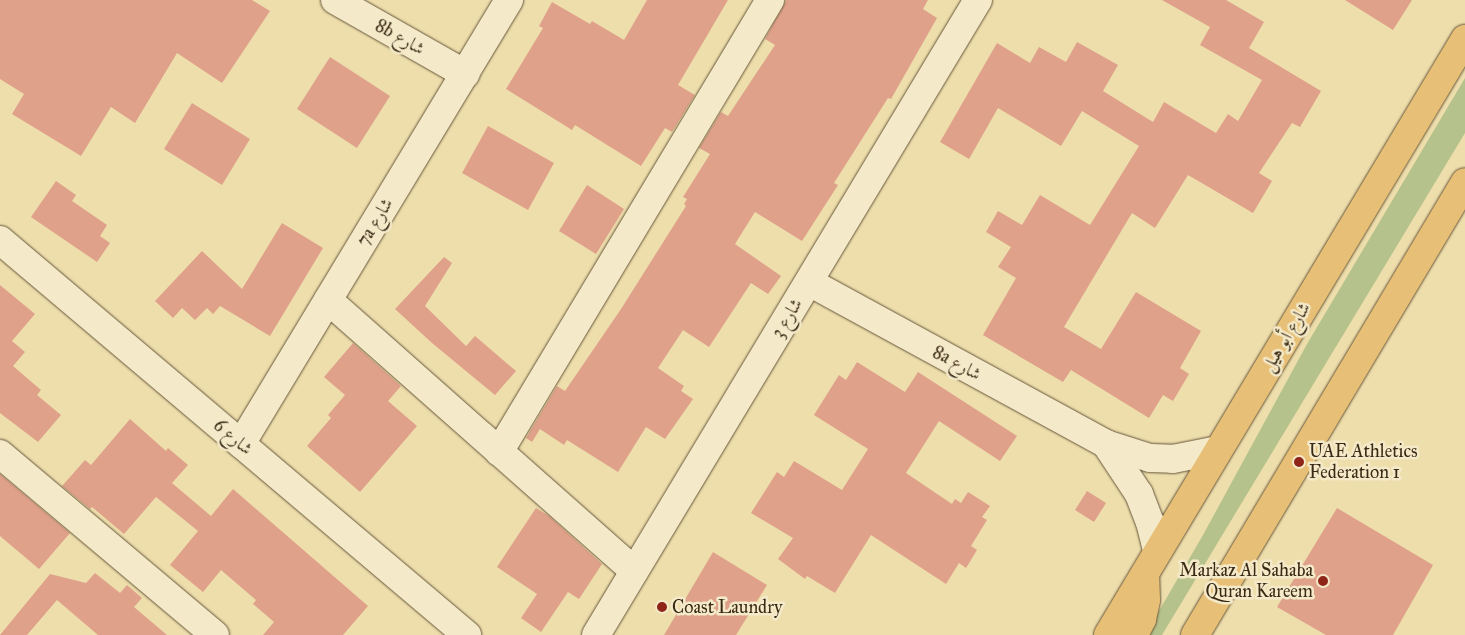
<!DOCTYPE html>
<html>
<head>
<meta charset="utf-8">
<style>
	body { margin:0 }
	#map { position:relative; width:1465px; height:635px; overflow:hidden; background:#eedeac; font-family:"IM FELL Great Primer",Amiri,serif }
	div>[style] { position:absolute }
	.green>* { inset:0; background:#b6c28b }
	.building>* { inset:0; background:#dfa18a }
	.roads { filter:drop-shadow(0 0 1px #66563a) drop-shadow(0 0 1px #66563a) }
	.minor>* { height:28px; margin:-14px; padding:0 14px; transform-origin:14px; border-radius:14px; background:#f4eac9 }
	.major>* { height:28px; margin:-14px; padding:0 14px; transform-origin:14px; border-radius:14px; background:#e7bf76 }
	.dots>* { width:14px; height:14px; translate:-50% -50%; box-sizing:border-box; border:2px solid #f4eac9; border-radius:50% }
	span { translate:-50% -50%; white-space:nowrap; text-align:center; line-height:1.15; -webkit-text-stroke:5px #f4eac9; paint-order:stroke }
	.street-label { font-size:18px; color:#392914 }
	.poi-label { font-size:18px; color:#392914 }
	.left { translate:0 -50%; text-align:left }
	.right { translate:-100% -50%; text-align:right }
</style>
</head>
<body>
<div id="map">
	<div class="green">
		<i style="clip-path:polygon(1465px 78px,1465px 133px,1162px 635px,1145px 635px,1203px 535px,1307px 344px)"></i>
	</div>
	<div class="building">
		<i style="clip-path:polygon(0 0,252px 0,270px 11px,222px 83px,177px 53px,135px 123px,111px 107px,81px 156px,12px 114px,24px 94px,0 79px)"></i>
		<i style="clip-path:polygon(647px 0,728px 0,678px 85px,695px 95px,672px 132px,665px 128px,641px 166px,575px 125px,572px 130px,506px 89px,543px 28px,539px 26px,552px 2px,590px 24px,592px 21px,624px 40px)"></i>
		<i style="clip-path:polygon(786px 0,928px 0,923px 9px,937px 18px,891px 99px,888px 98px,834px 183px,838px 185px,802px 241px,755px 212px,735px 244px,781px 276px,768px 294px,751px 283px,709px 347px,683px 330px,658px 368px,684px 386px,681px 391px,693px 399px,665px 439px,646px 427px,618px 472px,567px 440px,564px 445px,540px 429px,532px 442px,526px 438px,557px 386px,565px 391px,621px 309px,686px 206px,684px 204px,687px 199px,683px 197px,710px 154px,699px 148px,721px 112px,728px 116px,775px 45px,765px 39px)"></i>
		<i style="clip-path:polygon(1162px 0,1226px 0,1264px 22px,1249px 48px,1321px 91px,1300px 127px,1292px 123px,1259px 173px,1272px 181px,1253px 213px,1188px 175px,1155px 228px,1132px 213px,1064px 327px,1101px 349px,1136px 292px,1201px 331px,1180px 368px,1189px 374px,1173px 401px,1163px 395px,1149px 418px,1071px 370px,1063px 382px,983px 335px,1016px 278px,998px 267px,1011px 247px,986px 232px,998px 211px,1022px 225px,1040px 195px,1090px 225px,1139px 146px,1082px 111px,1061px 146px,998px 108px,969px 159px,940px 142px,997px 43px,1030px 63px,1039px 47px,1066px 62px,1077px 42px,1118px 65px,1103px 91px,1153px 122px,1164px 102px,1216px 133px,1228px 114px,1238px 121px,1262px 80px,1200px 45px,1210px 27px)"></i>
		<i style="clip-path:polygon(1345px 0,1412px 0,1393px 30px)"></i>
		<i style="clip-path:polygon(330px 57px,390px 96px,357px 148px,297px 109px)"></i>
		<i style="clip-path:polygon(192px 103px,250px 139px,222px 185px,164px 149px)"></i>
		<i style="clip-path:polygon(488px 126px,554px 163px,528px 210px,462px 173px)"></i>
		<i style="clip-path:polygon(56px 181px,76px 195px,72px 201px,107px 225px,100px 236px,110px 243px,97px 262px,31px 217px)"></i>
		<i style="clip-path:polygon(587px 185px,624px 209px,596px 254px,559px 231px)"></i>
		<i style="clip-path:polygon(282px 223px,323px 248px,270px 336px,220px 306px,213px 314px,207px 308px,195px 320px,182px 308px,173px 318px,155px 301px,202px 251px,242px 289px)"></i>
		<i style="clip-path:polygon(444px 257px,452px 263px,425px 306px,466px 346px,475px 336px,516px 371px,495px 395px,432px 343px,395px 309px)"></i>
		<i style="clip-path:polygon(0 285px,35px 314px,12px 341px,25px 352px,13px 366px,41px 390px,37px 395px,61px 415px,38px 442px,0 413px)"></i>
		<i style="clip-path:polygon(353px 343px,401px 386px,388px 401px,417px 426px,360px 492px,307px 446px,331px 418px,328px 415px,345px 395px,324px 377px)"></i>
		<i style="clip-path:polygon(857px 362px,905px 392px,918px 372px,1017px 436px,1000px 461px,939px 421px,906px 473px,952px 504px,955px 499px,961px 503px,968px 492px,990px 506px,982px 517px,987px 520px,971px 546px,977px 550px,966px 568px,959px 563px,946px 584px,871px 535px,835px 593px,807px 576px,805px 579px,778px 559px,793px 538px,751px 513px,777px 472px,784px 477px,794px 461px,842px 490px,868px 449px,814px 415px,839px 375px,846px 380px)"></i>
		<i style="clip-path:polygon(130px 419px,166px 451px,168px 448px,188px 465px,172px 483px,211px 516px,233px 489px,368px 606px,343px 635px,263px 635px,274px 622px,253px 604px,256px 600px,221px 570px,203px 592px,170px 565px,198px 531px,156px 497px,124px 534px,92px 507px,90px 509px,62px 486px,85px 460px,91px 465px)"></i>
		<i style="clip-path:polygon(0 474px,70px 533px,39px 569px,0 536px)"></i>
		<i style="clip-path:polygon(1087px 491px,1106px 503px,1094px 522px,1075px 510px)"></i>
		<i style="clip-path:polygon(536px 508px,549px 516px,602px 564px,579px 599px,568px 592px,541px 632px,521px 618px,537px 594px,497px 567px)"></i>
		<i style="clip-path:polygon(1337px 508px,1433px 565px,1393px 635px,1326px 635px,1277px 607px)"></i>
		<i style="clip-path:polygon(713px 552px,767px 585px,736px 635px,664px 635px)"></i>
		<i style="clip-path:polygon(95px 573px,120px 593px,127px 585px,142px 598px,134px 607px,167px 635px,98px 635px,57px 600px,27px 635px,0 635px,50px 574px,86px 583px)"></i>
	</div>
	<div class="roads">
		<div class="minor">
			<i style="left:335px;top:0;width:150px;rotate:29.6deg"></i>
			<i style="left:0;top:240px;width:612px;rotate:40.23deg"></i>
			<i style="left:809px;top:282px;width:338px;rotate:28.6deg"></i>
			<i style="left:1106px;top:444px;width:46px;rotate:17.7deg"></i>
			<i style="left:1150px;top:458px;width:23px;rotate:2deg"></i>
			<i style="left:1173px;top:459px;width:46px;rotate:-11.3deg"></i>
			<i style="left:328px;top:300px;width:409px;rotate:41.5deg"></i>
			<i style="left:241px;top:444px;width:519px;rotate:-58.88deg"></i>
			<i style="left:1106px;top:444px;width:60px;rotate:56.6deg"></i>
			<i style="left:1139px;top:494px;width:30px;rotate:69deg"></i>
			<i style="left:1150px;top:522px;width:30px;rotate:76deg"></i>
			<i style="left:499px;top:452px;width:527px;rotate:-59.05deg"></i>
			<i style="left:0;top:454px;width:281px;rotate:40.1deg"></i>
			<i style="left:596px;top:635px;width:741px;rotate:-58.97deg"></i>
		</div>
		<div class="major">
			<i style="left:1108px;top:635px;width:695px;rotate:-59.08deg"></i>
			<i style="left:1134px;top:635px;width:18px;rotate:-63deg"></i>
			<i style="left:1142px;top:619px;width:19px;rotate:-78deg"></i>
			<i style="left:1146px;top:600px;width:25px;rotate:-92deg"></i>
			<i style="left:1195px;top:635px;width:527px;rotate:-59.2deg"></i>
		</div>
	</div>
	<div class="dots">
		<i style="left:1299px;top:462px;background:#8f2418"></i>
		<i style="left:1323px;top:581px;background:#8f2418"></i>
		<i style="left:662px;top:607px;background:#8f2418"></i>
	</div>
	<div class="street-label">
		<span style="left:400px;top:37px;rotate:30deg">8b شارع</span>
		<span style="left:375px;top:222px;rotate:-59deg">7a شارع</span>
		<span style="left:787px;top:318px;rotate:-59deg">شارع 3</span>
		<span style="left:1286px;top:337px;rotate:-59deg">شارع أبو هيل</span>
		<span style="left:957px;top:363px;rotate:29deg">8a شارع</span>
		<span style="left:233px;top:437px;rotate:40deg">شارع 6</span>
	</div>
	<div class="poi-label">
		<span class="left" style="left:1309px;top:462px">UAE Athletics<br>Federation 1</span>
		<span class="right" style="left:1313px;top:581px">Markaz Al Sahaba<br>Quran Kareem</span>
		<span class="left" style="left:672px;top:607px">Coast Laundry</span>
	</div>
</div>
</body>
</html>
